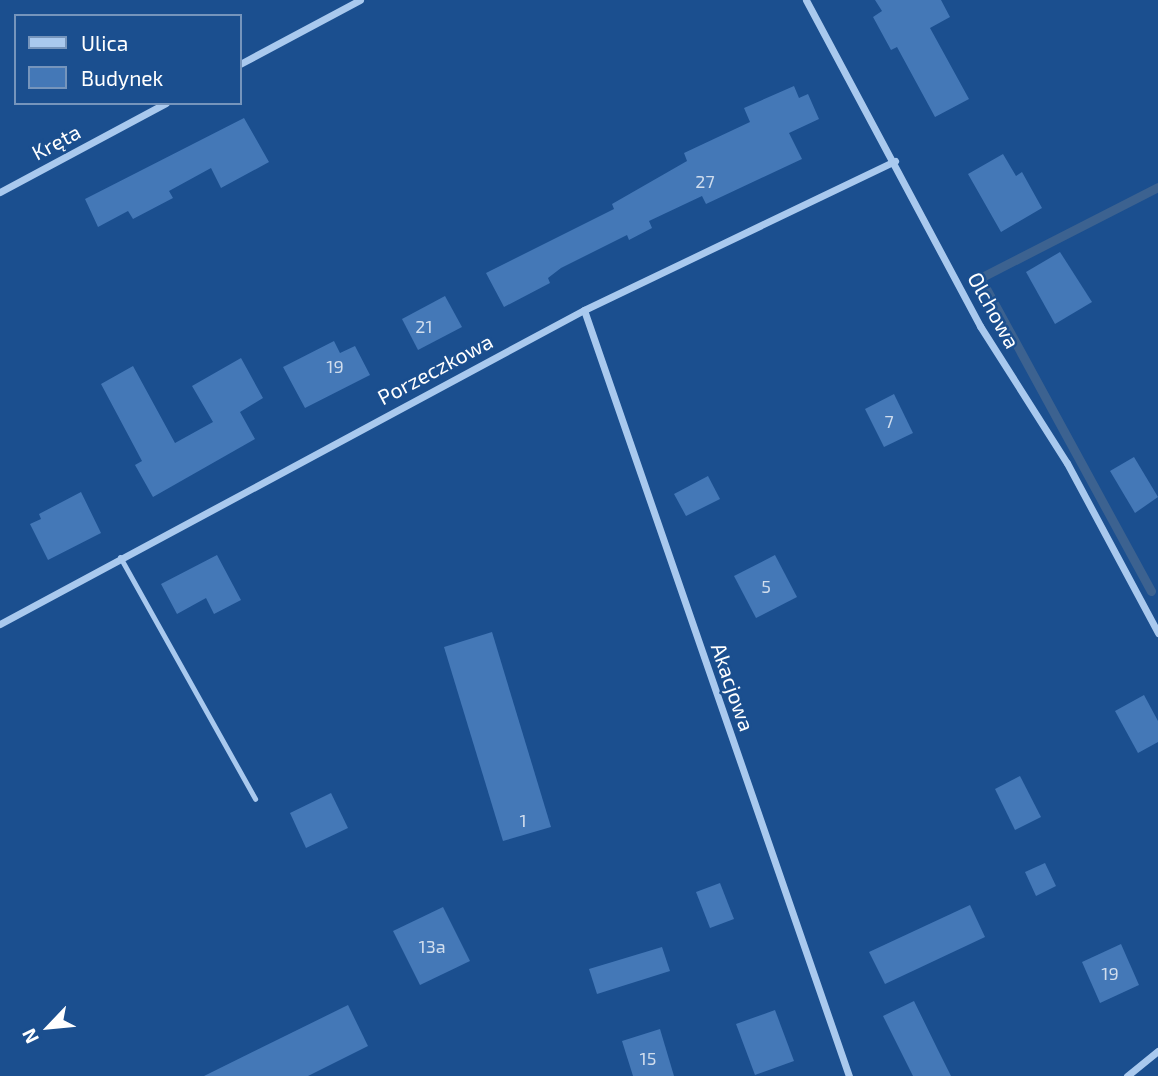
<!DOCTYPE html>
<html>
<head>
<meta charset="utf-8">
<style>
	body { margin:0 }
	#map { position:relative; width:1158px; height:1076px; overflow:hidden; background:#1b4f8f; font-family:"Exo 2",sans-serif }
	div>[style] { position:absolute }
	.stream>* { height:9px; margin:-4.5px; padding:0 4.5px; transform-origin:4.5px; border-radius:4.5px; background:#3c6290 }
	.building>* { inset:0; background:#4478b7 }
	.lane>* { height:5px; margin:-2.5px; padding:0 2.5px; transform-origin:2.5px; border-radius:2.5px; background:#a9c9ee }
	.street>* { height:7px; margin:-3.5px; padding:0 3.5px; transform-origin:3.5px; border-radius:3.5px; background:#a9c9ee }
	span { translate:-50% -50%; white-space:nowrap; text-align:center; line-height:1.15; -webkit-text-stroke:5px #1b4f8f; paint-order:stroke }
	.number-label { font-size:18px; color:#d0dded }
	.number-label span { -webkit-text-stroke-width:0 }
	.street-label { font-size:21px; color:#fff }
	.legend { position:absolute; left:14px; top:14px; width:228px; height:91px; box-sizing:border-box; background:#1b4f8f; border:2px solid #7695bc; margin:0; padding:9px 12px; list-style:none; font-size:21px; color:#fff }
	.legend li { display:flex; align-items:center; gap:14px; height:35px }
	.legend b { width:35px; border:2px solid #7695bc }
	.north { position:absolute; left:14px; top:992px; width:70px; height:70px; -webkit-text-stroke:5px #1b4f8f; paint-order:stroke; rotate:244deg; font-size:19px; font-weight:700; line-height:28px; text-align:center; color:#fff }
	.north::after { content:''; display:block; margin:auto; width:24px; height:32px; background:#fff; clip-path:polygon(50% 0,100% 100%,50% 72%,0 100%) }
</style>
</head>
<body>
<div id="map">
	<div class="stream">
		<i style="left:1151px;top:591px;width:357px;rotate:-118.6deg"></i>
		<i style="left:980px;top:278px;width:200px;rotate:-27.1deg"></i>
	</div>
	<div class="building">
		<i style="clip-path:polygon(875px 0,941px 0,950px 17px,930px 28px,969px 99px,935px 117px,897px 47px,891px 50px,873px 17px,882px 11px)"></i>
		<i style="clip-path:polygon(794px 86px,799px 98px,808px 94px,819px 119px,789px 133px,802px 159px,706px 204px,702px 196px,649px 221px,652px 228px,629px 240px,627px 235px,561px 268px,548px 278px,550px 283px,504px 307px,486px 273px,614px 209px,612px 204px,687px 161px,684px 153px,750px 122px,744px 108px)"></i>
		<i style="clip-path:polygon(244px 118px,269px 162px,221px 188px,211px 168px,169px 191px,173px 198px,133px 219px,128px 211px,98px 227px,85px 199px)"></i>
		<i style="clip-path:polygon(1003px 154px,1016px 176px,1022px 172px,1042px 208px,1001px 232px,968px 174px)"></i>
		<i style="clip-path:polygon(1060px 252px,1092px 302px,1055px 324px,1026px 272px)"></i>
		<i style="clip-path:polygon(445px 296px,462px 327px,418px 350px,402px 319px)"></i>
		<i style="clip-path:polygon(334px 341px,340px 353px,355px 346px,370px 375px,305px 408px,283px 367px)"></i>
		<i style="clip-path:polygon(241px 358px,263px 398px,240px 412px,255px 439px,153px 497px,135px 465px,142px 461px,101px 384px,133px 366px,175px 443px,213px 422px,192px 386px)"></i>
		<i style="clip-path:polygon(894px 394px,913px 433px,884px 447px,865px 409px)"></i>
		<i style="clip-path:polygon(1134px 457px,1158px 497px,1135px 513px,1110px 471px)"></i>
		<i style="clip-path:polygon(708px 476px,720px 499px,686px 516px,674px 494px)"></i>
		<i style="clip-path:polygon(81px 492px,101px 533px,48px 560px,30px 524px,41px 519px,39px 514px)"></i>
		<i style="clip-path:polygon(217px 555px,241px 600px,214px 614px,206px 598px,177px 614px,161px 584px)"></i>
		<i style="clip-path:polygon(775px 555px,797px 597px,756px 618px,734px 576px)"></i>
		<i style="clip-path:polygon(492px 632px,551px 827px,503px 841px,444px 647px)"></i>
		<i style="clip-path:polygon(1144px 695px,1158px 721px,1158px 742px,1138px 753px,1115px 711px)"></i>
		<i style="clip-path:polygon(1020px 776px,1041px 817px,1015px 830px,995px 789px)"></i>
		<i style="clip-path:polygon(331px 793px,348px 828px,306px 848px,290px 813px)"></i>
		<i style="clip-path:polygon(1045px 863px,1056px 886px,1036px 896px,1025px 872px)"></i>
		<i style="clip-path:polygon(720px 883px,734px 919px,710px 928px,696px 892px)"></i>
		<i style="clip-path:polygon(970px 905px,985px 937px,885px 984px,869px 952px)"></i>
		<i style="clip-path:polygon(443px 907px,470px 961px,420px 985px,393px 931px)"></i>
		<i style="clip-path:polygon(1121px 944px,1139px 985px,1100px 1003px,1082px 962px)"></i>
		<i style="clip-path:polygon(662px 947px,670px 971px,597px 994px,589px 969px)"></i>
		<i style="clip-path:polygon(914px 1001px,938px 1050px,951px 1076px,913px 1076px,883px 1016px)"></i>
		<i style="clip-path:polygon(348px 1005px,368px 1046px,308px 1076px,204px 1076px)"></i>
		<i style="clip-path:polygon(775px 1010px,794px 1061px,755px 1075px,736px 1024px)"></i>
		<i style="clip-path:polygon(660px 1029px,674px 1076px,633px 1076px,622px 1041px)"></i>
	</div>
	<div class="lane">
		<i style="left:120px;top:557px;width:277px;rotate:60.8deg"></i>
	</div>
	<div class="street">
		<i style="left:806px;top:0;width:370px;rotate:61.9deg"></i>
		<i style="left:980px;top:326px;width:162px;rotate:57.6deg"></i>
		<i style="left:1067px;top:463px;width:193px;rotate:61.8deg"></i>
		<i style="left:240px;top:64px;width:136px;rotate:-28.1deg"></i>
		<i style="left:0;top:192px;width:188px;rotate:-28.2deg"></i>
		<i style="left:584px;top:310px;width:811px;rotate:70.92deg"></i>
		<i style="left:0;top:624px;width:663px;rotate:-28.27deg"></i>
		<i style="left:584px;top:310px;width:345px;rotate:-25.6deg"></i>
		<i style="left:1127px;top:1076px;width:40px;rotate:-39deg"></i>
	</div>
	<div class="number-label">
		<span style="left:705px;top:181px">27</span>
		<span style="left:424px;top:326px">21</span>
		<span style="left:335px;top:366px">19</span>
		<span style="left:889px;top:421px">7</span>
		<span style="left:766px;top:586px">5</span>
		<span style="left:523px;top:820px">1</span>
		<span style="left:432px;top:946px">13a</span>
		<span style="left:1110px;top:973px">19</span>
		<span style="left:648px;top:1058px">15</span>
	</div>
	<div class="street-label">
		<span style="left:56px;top:142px;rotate:-28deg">Kręta</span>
		<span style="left:994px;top:310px;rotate:61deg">Olchowa</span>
		<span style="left:435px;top:369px;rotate:-28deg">Porzeczkowa</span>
		<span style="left:733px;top:687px;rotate:71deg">Akacjowa</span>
	</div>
	<ul class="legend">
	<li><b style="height:9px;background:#a9c9ee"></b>Ulica</li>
	<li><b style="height:19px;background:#4478b7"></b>Budynek</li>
	</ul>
	<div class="north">N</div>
</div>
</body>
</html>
